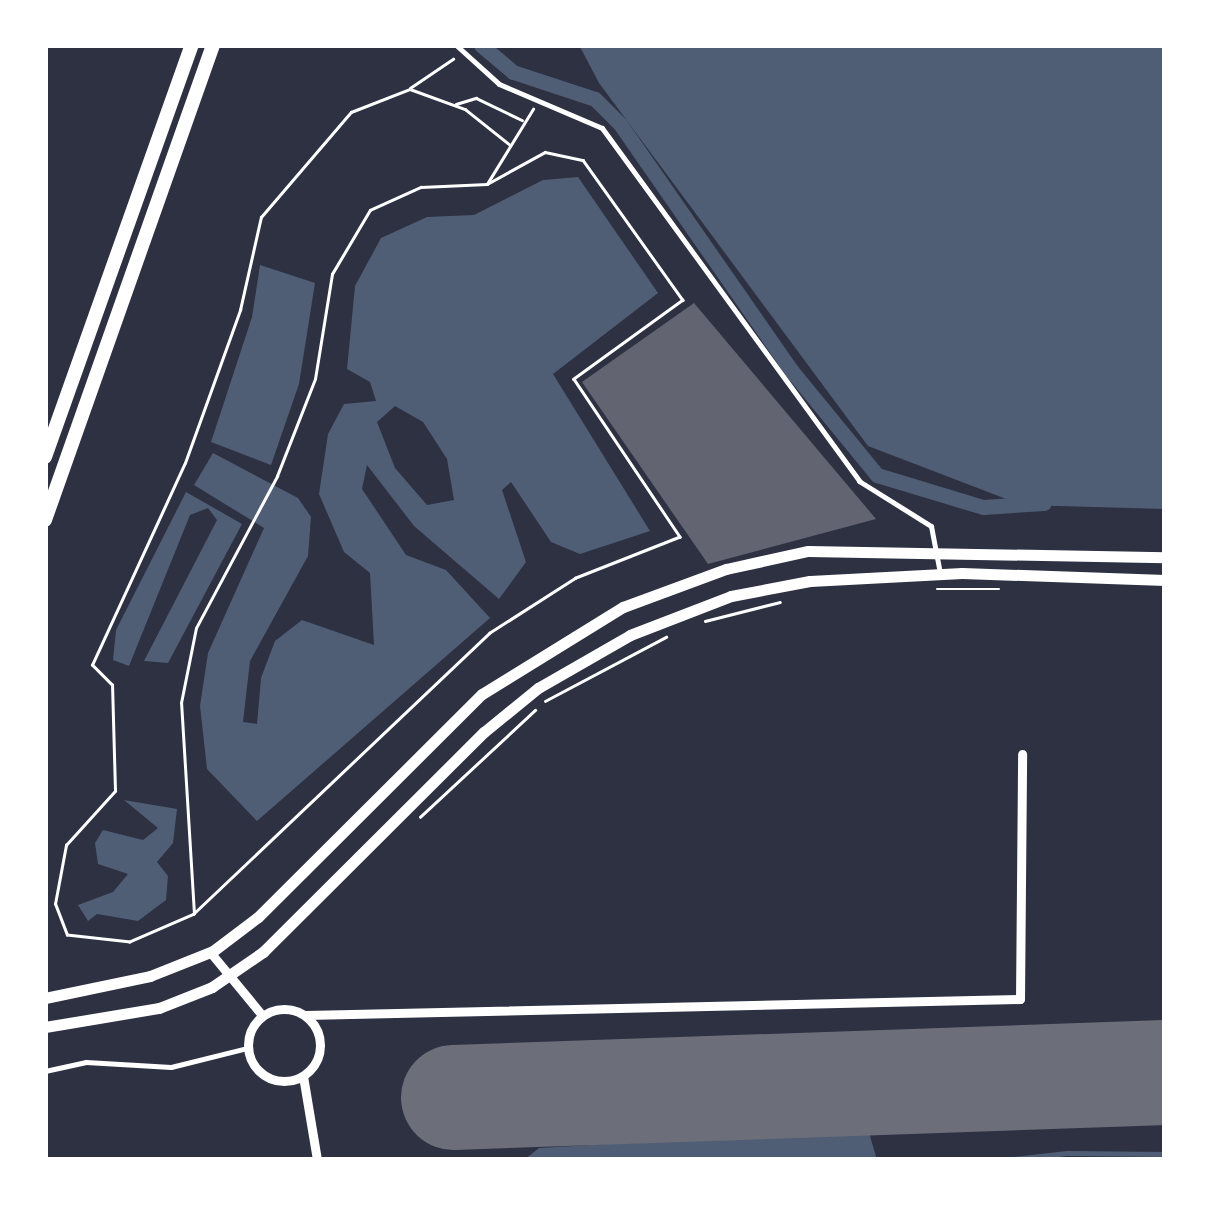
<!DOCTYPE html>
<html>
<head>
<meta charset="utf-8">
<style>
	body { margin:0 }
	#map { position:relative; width:1210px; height:1205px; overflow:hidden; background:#2d3142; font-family:"Fira Sans Condensed",sans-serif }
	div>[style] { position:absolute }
	.water>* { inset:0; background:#4f5d75 }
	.stream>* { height:5px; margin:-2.5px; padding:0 2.5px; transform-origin:2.5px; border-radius:2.5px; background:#4f5d75 }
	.canal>* { height:15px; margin:-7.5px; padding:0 7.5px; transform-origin:7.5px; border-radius:7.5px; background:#4f5d75 }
	.runway>* { height:105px; margin:-52.5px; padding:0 52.5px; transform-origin:52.5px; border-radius:52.5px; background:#6c6f7a }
	.building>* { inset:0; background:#626471 }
	.path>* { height:2.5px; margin:-1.25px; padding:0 1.25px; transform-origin:1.25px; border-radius:1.25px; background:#fff }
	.service>* { height:5px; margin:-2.5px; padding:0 2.5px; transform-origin:2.5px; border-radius:2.5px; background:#fff }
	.minor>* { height:9px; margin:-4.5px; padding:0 4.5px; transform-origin:4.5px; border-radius:4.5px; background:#fff }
	.minor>.ring { margin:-4.5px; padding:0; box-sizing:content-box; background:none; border:9px solid #fff; border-radius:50% }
	.tertiary>* { height:11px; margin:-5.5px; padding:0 5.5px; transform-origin:5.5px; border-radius:5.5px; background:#fff }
	.primary>* { height:14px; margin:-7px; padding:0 7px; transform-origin:7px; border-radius:7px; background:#fff }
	span { translate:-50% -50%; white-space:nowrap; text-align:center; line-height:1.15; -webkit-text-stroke:8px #fff; paint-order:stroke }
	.frame { position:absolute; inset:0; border:48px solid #fff; pointer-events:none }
</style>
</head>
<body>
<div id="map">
	<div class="water">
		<i style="clip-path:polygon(579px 45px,1165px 45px,1165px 509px,1022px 505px,868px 446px,599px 83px)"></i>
		<i style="clip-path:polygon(evenodd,578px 177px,658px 293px,553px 374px,650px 531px,580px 554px,551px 542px,511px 482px,502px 490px,526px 562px,499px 599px,414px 526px,367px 465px,362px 489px,406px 555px,446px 570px,490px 618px,257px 821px,207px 769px,200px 706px,208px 653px,264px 528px,194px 485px,213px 453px,298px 498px,311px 517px,308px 556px,250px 661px,243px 722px,257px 724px,261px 678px,275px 641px,302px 620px,374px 645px,370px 573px,344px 552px,319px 494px,328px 434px,344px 404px,376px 401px,370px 382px,347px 369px,355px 286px,381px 238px,427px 217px,474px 215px,543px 180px,578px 177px,395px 406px,423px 422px,447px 459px,454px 500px,427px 505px,395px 468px,377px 422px,395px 406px)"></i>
		<i style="clip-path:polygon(260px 265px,315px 283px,299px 384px,271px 465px,211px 442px,252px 317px)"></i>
		<i style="clip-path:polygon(186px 492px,242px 524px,168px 663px,144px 661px,217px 520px,208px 508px,190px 515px,129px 666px,113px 660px,116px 630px)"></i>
		<i style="clip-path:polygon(124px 800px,177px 809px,173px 843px,157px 862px,168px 876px,166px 900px,138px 921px,97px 914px,88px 921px,78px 905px,113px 892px,128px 874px,98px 864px,95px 843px,103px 830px,143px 840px,158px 828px)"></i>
		<i style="clip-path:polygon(868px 1129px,877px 1160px,524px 1160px,539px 1148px)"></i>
	</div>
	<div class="stream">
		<i style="left:1005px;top:1160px;width:62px;rotate:-6.4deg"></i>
		<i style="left:1067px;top:1153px;width:98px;rotate:0.6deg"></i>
	</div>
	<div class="canal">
		<i style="left:481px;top:45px;width:42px;rotate:40.2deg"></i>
		<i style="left:513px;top:72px;width:86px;rotate:18.2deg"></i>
		<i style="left:595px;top:99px;width:35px;rotate:45deg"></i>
		<i style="left:620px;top:124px;width:300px;rotate:55.2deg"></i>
		<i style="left:791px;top:370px;width:136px;rotate:50.7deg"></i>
		<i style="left:877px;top:475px;width:111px;rotate:16.8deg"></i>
		<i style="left:983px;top:507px;width:61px;rotate:-3.8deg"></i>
	</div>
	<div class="runway">
		<i style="left:453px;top:1097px;width:712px;rotate:-2.01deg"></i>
	</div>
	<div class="building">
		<i style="clip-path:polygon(694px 303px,876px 519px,708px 564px,582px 382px)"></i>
	</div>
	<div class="path">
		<i style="left:410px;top:88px;width:52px;rotate:-34deg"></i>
		<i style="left:456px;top:104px;width:21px;rotate:-17deg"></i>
		<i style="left:476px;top:98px;width:51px;rotate:25.6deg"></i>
		<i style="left:487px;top:184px;width:66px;rotate:-28.9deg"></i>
		<i style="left:545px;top:152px;width:39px;rotate:12deg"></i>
		<i style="left:583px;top:160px;width:172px;rotate:54.5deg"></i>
		<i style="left:683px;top:300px;width:135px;rotate:144.1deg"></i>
		<i style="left:574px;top:379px;width:190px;rotate:56.1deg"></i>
		<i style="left:680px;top:537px;width:112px;rotate:158.5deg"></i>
		<i style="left:576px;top:578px;width:102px;rotate:147.4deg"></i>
		<i style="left:490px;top:633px;width:408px;rotate:136.5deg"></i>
		<i style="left:194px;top:914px;width:70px;rotate:156.4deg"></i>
		<i style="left:130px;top:942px;width:63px;rotate:-173.7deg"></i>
		<i style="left:67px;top:935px;width:33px;rotate:-111deg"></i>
		<i style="left:55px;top:904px;width:60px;rotate:-79.4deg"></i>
		<i style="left:66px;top:845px;width:73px;rotate:-47.8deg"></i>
		<i style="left:115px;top:791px;width:106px;rotate:-91.6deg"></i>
		<i style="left:112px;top:685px;width:28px;rotate:-135deg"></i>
		<i style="left:92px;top:665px;width:222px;rotate:-65.3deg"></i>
		<i style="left:185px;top:463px;width:163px;rotate:-70.2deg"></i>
		<i style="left:240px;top:310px;width:95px;rotate:-77.3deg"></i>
		<i style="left:261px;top:217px;width:138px;rotate:-49.4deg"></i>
		<i style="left:351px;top:112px;width:63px;rotate:-21.3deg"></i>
		<i style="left:410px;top:89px;width:59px;rotate:20deg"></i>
		<i style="left:465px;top:109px;width:56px;rotate:38.5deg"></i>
		<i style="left:937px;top:589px;width:62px"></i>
		<i style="left:705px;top:621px;width:77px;rotate:-14.2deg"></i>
		<i style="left:545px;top:701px;width:137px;rotate:-27.9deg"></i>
		<i style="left:420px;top:817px;width:157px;rotate:-42.9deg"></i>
		<i style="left:194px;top:914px;width:211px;rotate:-93.5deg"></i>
		<i style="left:181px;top:703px;width:76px;rotate:-78.7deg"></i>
		<i style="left:196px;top:628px;width:172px;rotate:-61.9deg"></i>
		<i style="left:277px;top:476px;width:104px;rotate:-68.6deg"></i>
		<i style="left:315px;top:379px;width:106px;rotate:-80.8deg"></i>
		<i style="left:332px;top:274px;width:74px;rotate:-59.3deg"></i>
		<i style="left:370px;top:210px;width:56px;rotate:-24.3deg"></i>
		<i style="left:421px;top:187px;width:66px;rotate:-2.6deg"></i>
		<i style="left:487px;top:184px;width:88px;rotate:-58.5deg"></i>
	</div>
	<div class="service">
		<i style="left:456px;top:45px;width:58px;rotate:42.2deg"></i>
		<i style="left:499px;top:84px;width:112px;rotate:23.1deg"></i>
		<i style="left:602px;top:128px;width:437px;rotate:53.9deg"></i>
		<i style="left:859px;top:481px;width:85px;rotate:32deg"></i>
		<i style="left:931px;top:526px;width:48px;rotate:79.2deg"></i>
		<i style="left:45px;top:1071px;width:42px;rotate:-12.4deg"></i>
		<i style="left:86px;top:1062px;width:85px;rotate:3.4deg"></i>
		<i style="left:171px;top:1067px;width:78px;rotate:-14deg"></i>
	</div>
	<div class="minor">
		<i style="left:210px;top:952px;width:82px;rotate:50.5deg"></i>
		<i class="ring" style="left:248px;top:1009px;width:63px;height:63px"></i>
		<i style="left:306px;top:1015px;width:714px;rotate:-1.28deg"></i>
		<i style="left:1020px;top:999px;width:245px;rotate:-89.5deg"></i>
		<i style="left:303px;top:1076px;width:85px;rotate:80.5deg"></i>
	</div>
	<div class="tertiary">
		<i style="left:45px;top:998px;width:107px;rotate:-11.8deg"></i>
		<i style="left:150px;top:976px;width:68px;rotate:-21.6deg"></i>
		<i style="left:213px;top:951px;width:56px;rotate:-37.1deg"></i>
		<i style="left:258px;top:917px;width:316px;rotate:-44.9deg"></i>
		<i style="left:482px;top:694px;width:166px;rotate:-31.7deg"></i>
		<i style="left:623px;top:607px;width:110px;rotate:-20.3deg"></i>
		<i style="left:726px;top:569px;width:84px;rotate:-12.4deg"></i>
		<i style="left:808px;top:551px;width:357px;rotate:1deg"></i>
		<i style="left:45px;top:1027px;width:116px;rotate:-9.5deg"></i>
		<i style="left:159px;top:1008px;width:57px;rotate:-21.6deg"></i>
		<i style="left:212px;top:987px;width:62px;rotate:-34.5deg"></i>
		<i style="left:263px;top:952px;width:312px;rotate:-44.9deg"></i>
		<i style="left:484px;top:732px;width:70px;rotate:-39.2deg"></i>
		<i style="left:538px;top:688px;width:106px;rotate:-29.9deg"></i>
		<i style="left:630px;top:635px;width:108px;rotate:-21.1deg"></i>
		<i style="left:731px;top:596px;width:80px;rotate:-10.8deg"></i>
		<i style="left:810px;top:581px;width:152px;rotate:-3deg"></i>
		<i style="left:962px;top:573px;width:203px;rotate:2deg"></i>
	</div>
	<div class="primary">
		<i style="left:45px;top:457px;width:437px;rotate:-70.4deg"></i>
		<i style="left:45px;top:520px;width:504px;rotate:-70.52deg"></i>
	</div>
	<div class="frame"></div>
</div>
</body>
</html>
